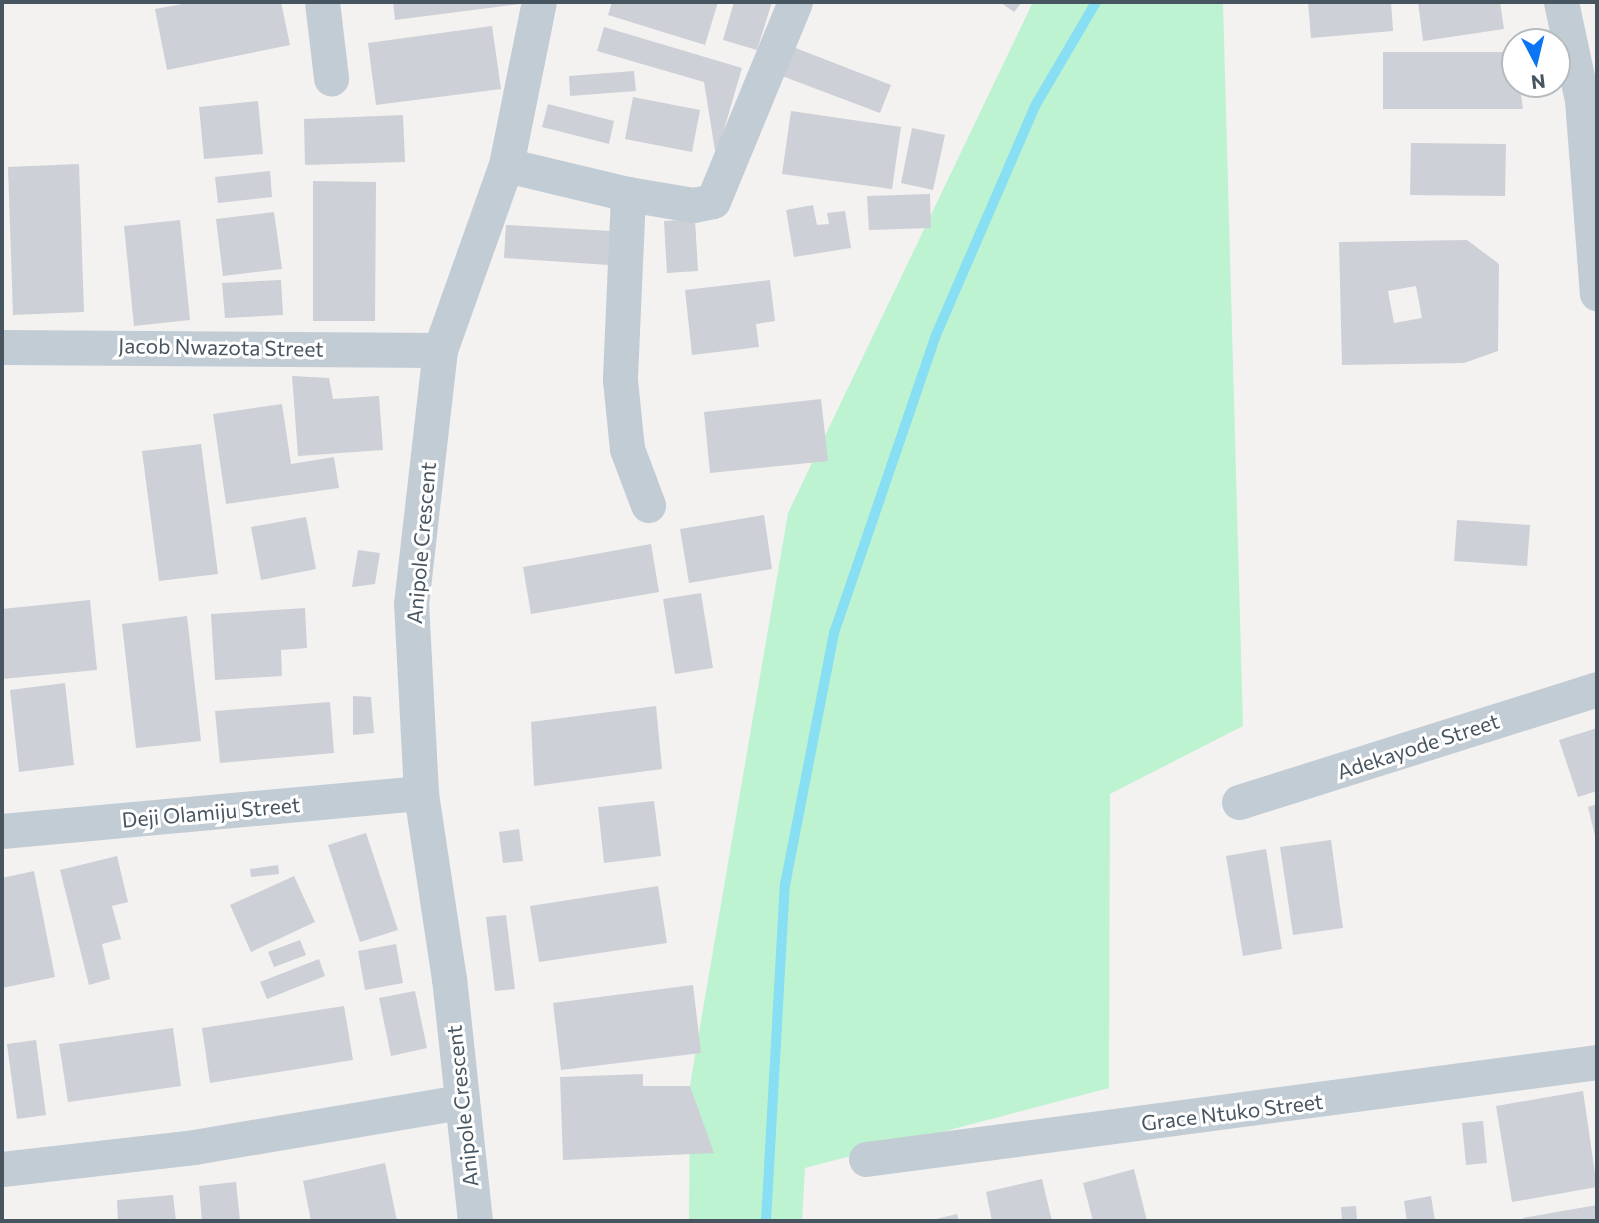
<!DOCTYPE html>
<html>
<head>
<meta charset="utf-8">
<style>
	body { margin:0 }
	#map { position:relative; width:1599px; height:1223px; overflow:hidden; background:#f4f1f1; font-family:Commissioner,sans-serif }
	div>[style] { position:absolute }
	.green>* { inset:0; background:#bef3d1 }
	.stream>* { height:10px; margin:-5px; padding:0 5px; transform-origin:5px; border-radius:5px; background:#88def3 }
	.building>* { inset:0; background:#cdd0d6 }
	.minor>* { height:35px; margin:-17.5px; padding:0 17.5px; transform-origin:17.5px; border-radius:17.5px; background:#c1ccd4 }
	span { translate:-50% -50%; white-space:nowrap; text-align:center; line-height:1.15; -webkit-text-stroke:6px #fff; paint-order:stroke }
	.street-label { font-size:21px; color:#475560 }
	.frame { position:absolute; inset:0; border:4px solid #475560; pointer-events:none }
	.north { position:absolute; left:1501px; top:28px; width:70px; height:70px; box-sizing:border-box; background:#fff; border:2px solid #b5bbbf; border-radius:50%; rotate:173deg; font-size:19px; font-weight:700; line-height:28px; text-align:center; color:#475560 }
	.north::after { content:''; display:block; margin:auto; width:24px; height:32px; background:#0c75f3; clip-path:polygon(50% 0,100% 100%,50% 72%,0 100%) }
</style>
</head>
<body>
<div id="map">
	<div class="green">
		<i style="clip-path:polygon(1033px 2px,1223px 2px,1243px 726px,1110px 794px,1109px 1088px,805px 1168px,802px 1221px,689px 1221px,690px 1085px,788px 513px)"></i>
	</div>
	<div class="stream">
		<i style="left:766px;top:1221px;width:337px;rotate:-86.8deg"></i>
		<i style="left:785px;top:885px;width:257px;rotate:-79deg"></i>
		<i style="left:834px;top:633px;width:315px;rotate:-71.1deg"></i>
		<i style="left:936px;top:335px;width:249px;rotate:-66.6deg"></i>
		<i style="left:1035px;top:106px;width:121px;rotate:-59.6deg"></i>
	</div>
	<div class="building">
		<i style="clip-path:polygon(193px 2px,281px 2px,290px 45px,167px 70px,155px 9px)"></i>
		<i style="clip-path:polygon(393px 2px,519px 2px,520px 4px,395px 20px)"></i>
		<i style="clip-path:polygon(612px 2px,718px 2px,705px 45px,608px 15px)"></i>
		<i style="clip-path:polygon(734px 2px,772px 2px,757px 50px,723px 40px)"></i>
		<i style="clip-path:polygon(1000px 2px,1022px 2px,1014px 12px)"></i>
		<i style="clip-path:polygon(1308px 2px,1391px 2px,1393px 31px,1311px 38px)"></i>
		<i style="clip-path:polygon(1418px 2px,1500px 2px,1504px 29px,1423px 41px)"></i>
		<i style="clip-path:polygon(492px 26px,501px 89px,376px 105px,368px 43px)"></i>
		<i style="clip-path:polygon(604px 27px,742px 68px,716px 157px,704px 82px,597px 51px)"></i>
		<i style="clip-path:polygon(793px 47px,891px 85px,880px 113px,782px 76px)"></i>
		<i style="clip-path:polygon(1383px 52px,1515px 52px,1523px 109px,1383px 109px)"></i>
		<i style="clip-path:polygon(634px 71px,636px 91px,570px 96px,569px 76px)"></i>
		<i style="clip-path:polygon(633px 97px,700px 110px,692px 152px,625px 139px)"></i>
		<i style="clip-path:polygon(258px 101px,263px 154px,204px 159px,199px 107px)"></i>
		<i style="clip-path:polygon(548px 104px,614px 121px,609px 144px,542px 127px)"></i>
		<i style="clip-path:polygon(791px 111px,901px 127px,892px 189px,782px 174px)"></i>
		<i style="clip-path:polygon(403px 115px,405px 162px,305px 165px,304px 119px)"></i>
		<i style="clip-path:polygon(912px 128px,945px 135px,933px 190px,901px 183px)"></i>
		<i style="clip-path:polygon(1411px 143px,1506px 144px,1505px 196px,1410px 195px)"></i>
		<i style="clip-path:polygon(79px 164px,84px 312px,13px 315px,8px 167px)"></i>
		<i style="clip-path:polygon(270px 171px,272px 197px,218px 203px,215px 177px)"></i>
		<i style="clip-path:polygon(313px 181px,376px 182px,375px 321px,313px 321px)"></i>
		<i style="clip-path:polygon(930px 194px,931px 228px,869px 230px,867px 196px)"></i>
		<i style="clip-path:polygon(813px 205px,817px 225px,829px 224px,827px 213px,845px 211px,851px 248px,794px 257px,786px 210px)"></i>
		<i style="clip-path:polygon(274px 212px,282px 269px,223px 276px,216px 219px)"></i>
		<i style="clip-path:polygon(695px 219px,698px 271px,667px 273px,664px 221px)"></i>
		<i style="clip-path:polygon(180px 220px,190px 320px,134px 326px,124px 226px)"></i>
		<i style="clip-path:polygon(506px 225px,611px 231px,609px 265px,504px 258px)"></i>
		<i style="clip-path:polygon(evenodd,1467px 240px,1499px 264px,1498px 351px,1464px 363px,1342px 365px,1339px 242px,1467px 240px,1416px 286px,1422px 318px,1394px 323px,1388px 291px,1416px 286px)"></i>
		<i style="clip-path:polygon(281px 280px,283px 315px,225px 318px,222px 283px)"></i>
		<i style="clip-path:polygon(770px 280px,775px 321px,756px 324px,759px 347px,692px 355px,685px 290px)"></i>
		<i style="clip-path:polygon(292px 376px,329px 378px,333px 399px,379px 396px,383px 450px,298px 456px)"></i>
		<i style="clip-path:polygon(821px 399px,828px 461px,710px 473px,704px 412px)"></i>
		<i style="clip-path:polygon(282px 404px,291px 464px,334px 457px,339px 488px,226px 504px,213px 414px)"></i>
		<i style="clip-path:polygon(201px 444px,218px 574px,159px 581px,142px 451px)"></i>
		<i style="clip-path:polygon(764px 515px,772px 569px,689px 583px,680px 529px)"></i>
		<i style="clip-path:polygon(306px 517px,316px 569px,261px 580px,251px 527px)"></i>
		<i style="clip-path:polygon(1457px 520px,1530px 525px,1527px 566px,1454px 561px)"></i>
		<i style="clip-path:polygon(651px 544px,659px 592px,531px 614px,523px 567px)"></i>
		<i style="clip-path:polygon(358px 550px,380px 553px,375px 584px,352px 587px)"></i>
		<i style="clip-path:polygon(701px 593px,713px 668px,675px 674px,663px 599px)"></i>
		<i style="clip-path:polygon(90px 600px,97px 670px,2px 679px,2px 609px)"></i>
		<i style="clip-path:polygon(305px 608px,307px 648px,281px 650px,282px 676px,215px 680px,211px 614px)"></i>
		<i style="clip-path:polygon(187px 616px,201px 741px,136px 748px,122px 624px)"></i>
		<i style="clip-path:polygon(65px 683px,74px 765px,19px 772px,10px 690px)"></i>
		<i style="clip-path:polygon(353px 696px,371px 697px,374px 733px,353px 735px)"></i>
		<i style="clip-path:polygon(330px 702px,334px 753px,220px 763px,215px 711px)"></i>
		<i style="clip-path:polygon(656px 706px,662px 769px,534px 786px,531px 722px)"></i>
		<i style="clip-path:polygon(1597px 728px,1597px 791px,1578px 797px,1559px 740px)"></i>
		<i style="clip-path:polygon(654px 801px,661px 856px,604px 863px,598px 807px)"></i>
		<i style="clip-path:polygon(1597px 804px,1597px 840px,1596px 840px,1588px 807px)"></i>
		<i style="clip-path:polygon(519px 829px,523px 861px,503px 863px,499px 832px)"></i>
		<i style="clip-path:polygon(366px 833px,398px 930px,360px 942px,328px 845px)"></i>
		<i style="clip-path:polygon(1331px 840px,1343px 928px,1293px 935px,1280px 847px)"></i>
		<i style="clip-path:polygon(1266px 849px,1282px 949px,1243px 956px,1226px 856px)"></i>
		<i style="clip-path:polygon(117px 856px,128px 902px,112px 906px,121px 939px,102px 944px,110px 979px,89px 985px,60px 870px)"></i>
		<i style="clip-path:polygon(278px 865px,279px 874px,251px 877px,250px 869px)"></i>
		<i style="clip-path:polygon(34px 871px,55px 977px,2px 988px,2px 878px)"></i>
		<i style="clip-path:polygon(294px 876px,315px 922px,251px 952px,230px 905px)"></i>
		<i style="clip-path:polygon(658px 886px,667px 943px,539px 962px,530px 906px)"></i>
		<i style="clip-path:polygon(506px 915px,515px 989px,495px 991px,486px 917px)"></i>
		<i style="clip-path:polygon(300px 940px,306px 955px,274px 967px,268px 952px)"></i>
		<i style="clip-path:polygon(396px 944px,403px 983px,365px 990px,358px 951px)"></i>
		<i style="clip-path:polygon(319px 959px,325px 976px,267px 999px,260px 982px)"></i>
		<i style="clip-path:polygon(693px 985px,701px 1053px,561px 1070px,553px 1003px)"></i>
		<i style="clip-path:polygon(415px 991px,427px 1048px,391px 1056px,379px 998px)"></i>
		<i style="clip-path:polygon(344px 1006px,353px 1060px,210px 1083px,202px 1028px)"></i>
		<i style="clip-path:polygon(173px 1028px,181px 1086px,68px 1102px,59px 1044px)"></i>
		<i style="clip-path:polygon(36px 1040px,46px 1115px,17px 1119px,7px 1044px)"></i>
		<i style="clip-path:polygon(643px 1074px,643px 1086px,690px 1086px,714px 1153px,563px 1160px,560px 1077px)"></i>
		<i style="clip-path:polygon(1583px 1091px,1597px 1187px,1512px 1202px,1496px 1106px)"></i>
		<i style="clip-path:polygon(1483px 1121px,1487px 1163px,1466px 1165px,1462px 1123px)"></i>
		<i style="clip-path:polygon(385px 1163px,397px 1221px,311px 1221px,303px 1181px)"></i>
		<i style="clip-path:polygon(1134px 1169px,1147px 1221px,1093px 1221px,1083px 1183px)"></i>
		<i style="clip-path:polygon(1042px 1179px,1052px 1221px,992px 1221px,986px 1192px)"></i>
		<i style="clip-path:polygon(236px 1182px,240px 1221px,202px 1221px,199px 1186px)"></i>
		<i style="clip-path:polygon(173px 1195px,176px 1221px,118px 1221px,117px 1200px)"></i>
		<i style="clip-path:polygon(1431px 1196px,1435px 1221px,1407px 1221px,1404px 1201px)"></i>
		<i style="clip-path:polygon(1597px 1205px,1597px 1221px,1523px 1221px,1523px 1218px)"></i>
		<i style="clip-path:polygon(1356px 1206px,1357px 1221px,1342px 1221px,1341px 1207px)"></i>
		<i style="clip-path:polygon(957px 1214px,959px 1221px,932px 1221px,932px 1220px)"></i>
	</div>
	<div class="minor">
		<i style="left:322px;top:2px;width:77px;rotate:83.2deg"></i>
		<i style="left:1561px;top:2px;width:100px;rotate:77.9deg"></i>
		<i style="left:1582px;top:100px;width:194px;rotate:85.6deg"></i>
		<i style="left:506px;top:165px;width:125px;rotate:13.4deg"></i>
		<i style="left:628px;top:194px;width:66px;rotate:9.6deg"></i>
		<i style="left:693px;top:205px;width:20px;rotate:-11deg"></i>
		<i style="left:713px;top:201px;width:215px;rotate:-67.6deg"></i>
		<i style="left:628px;top:194px;width:186px;rotate:92.5deg"></i>
		<i style="left:620px;top:380px;width:69px;rotate:84.2deg"></i>
		<i style="left:627px;top:449px;width:60px;rotate:69.4deg"></i>
		<i style="left:2px;top:347px;width:438px;rotate:0.4deg"></i>
		<i style="left:1239px;top:802px;width:375px;rotate:-17.5deg"></i>
		<i style="left:2px;top:831px;width:421px;rotate:-5.2deg"></i>
		<i style="left:866px;top:1159px;width:737px;rotate:-7.56deg"></i>
		<i style="left:2px;top:1169px;width:193px;rotate:-6.5deg"></i>
		<i style="left:194px;top:1147px;width:270px;rotate:-9.6deg"></i>
		<i style="left:475px;top:1221px;width:243px;rotate:-96.1deg"></i>
		<i style="left:449px;top:979px;width:188px;rotate:-98.6deg"></i>
		<i style="left:421px;top:793px;width:189px;rotate:-93deg"></i>
		<i style="left:411px;top:604px;width:256px;rotate:-83.5deg"></i>
		<i style="left:440px;top:350px;width:196px;rotate:-70.4deg"></i>
		<i style="left:506px;top:165px;width:166px;rotate:-78.6deg"></i>
	</div>
	<div class="street-label">
		<span style="left:221px;top:347px;rotate:1deg">Jacob Nwazota Street</span>
		<span style="left:421px;top:543px;rotate:-85deg">Anipole Crescent</span>
		<span style="left:1418px;top:746px;rotate:-18deg">Adekayode Street</span>
		<span style="left:211px;top:812px;rotate:-5deg">Deji Olamiju Street</span>
		<span style="left:462px;top:1106px;rotate:-96deg">Anipole Crescent</span>
		<span style="left:1232px;top:1112px;rotate:-7deg">Grace Ntuko Street</span>
	</div>
	<div class="frame"></div>
	<div class="north">N</div>
</div>
</body>
</html>
